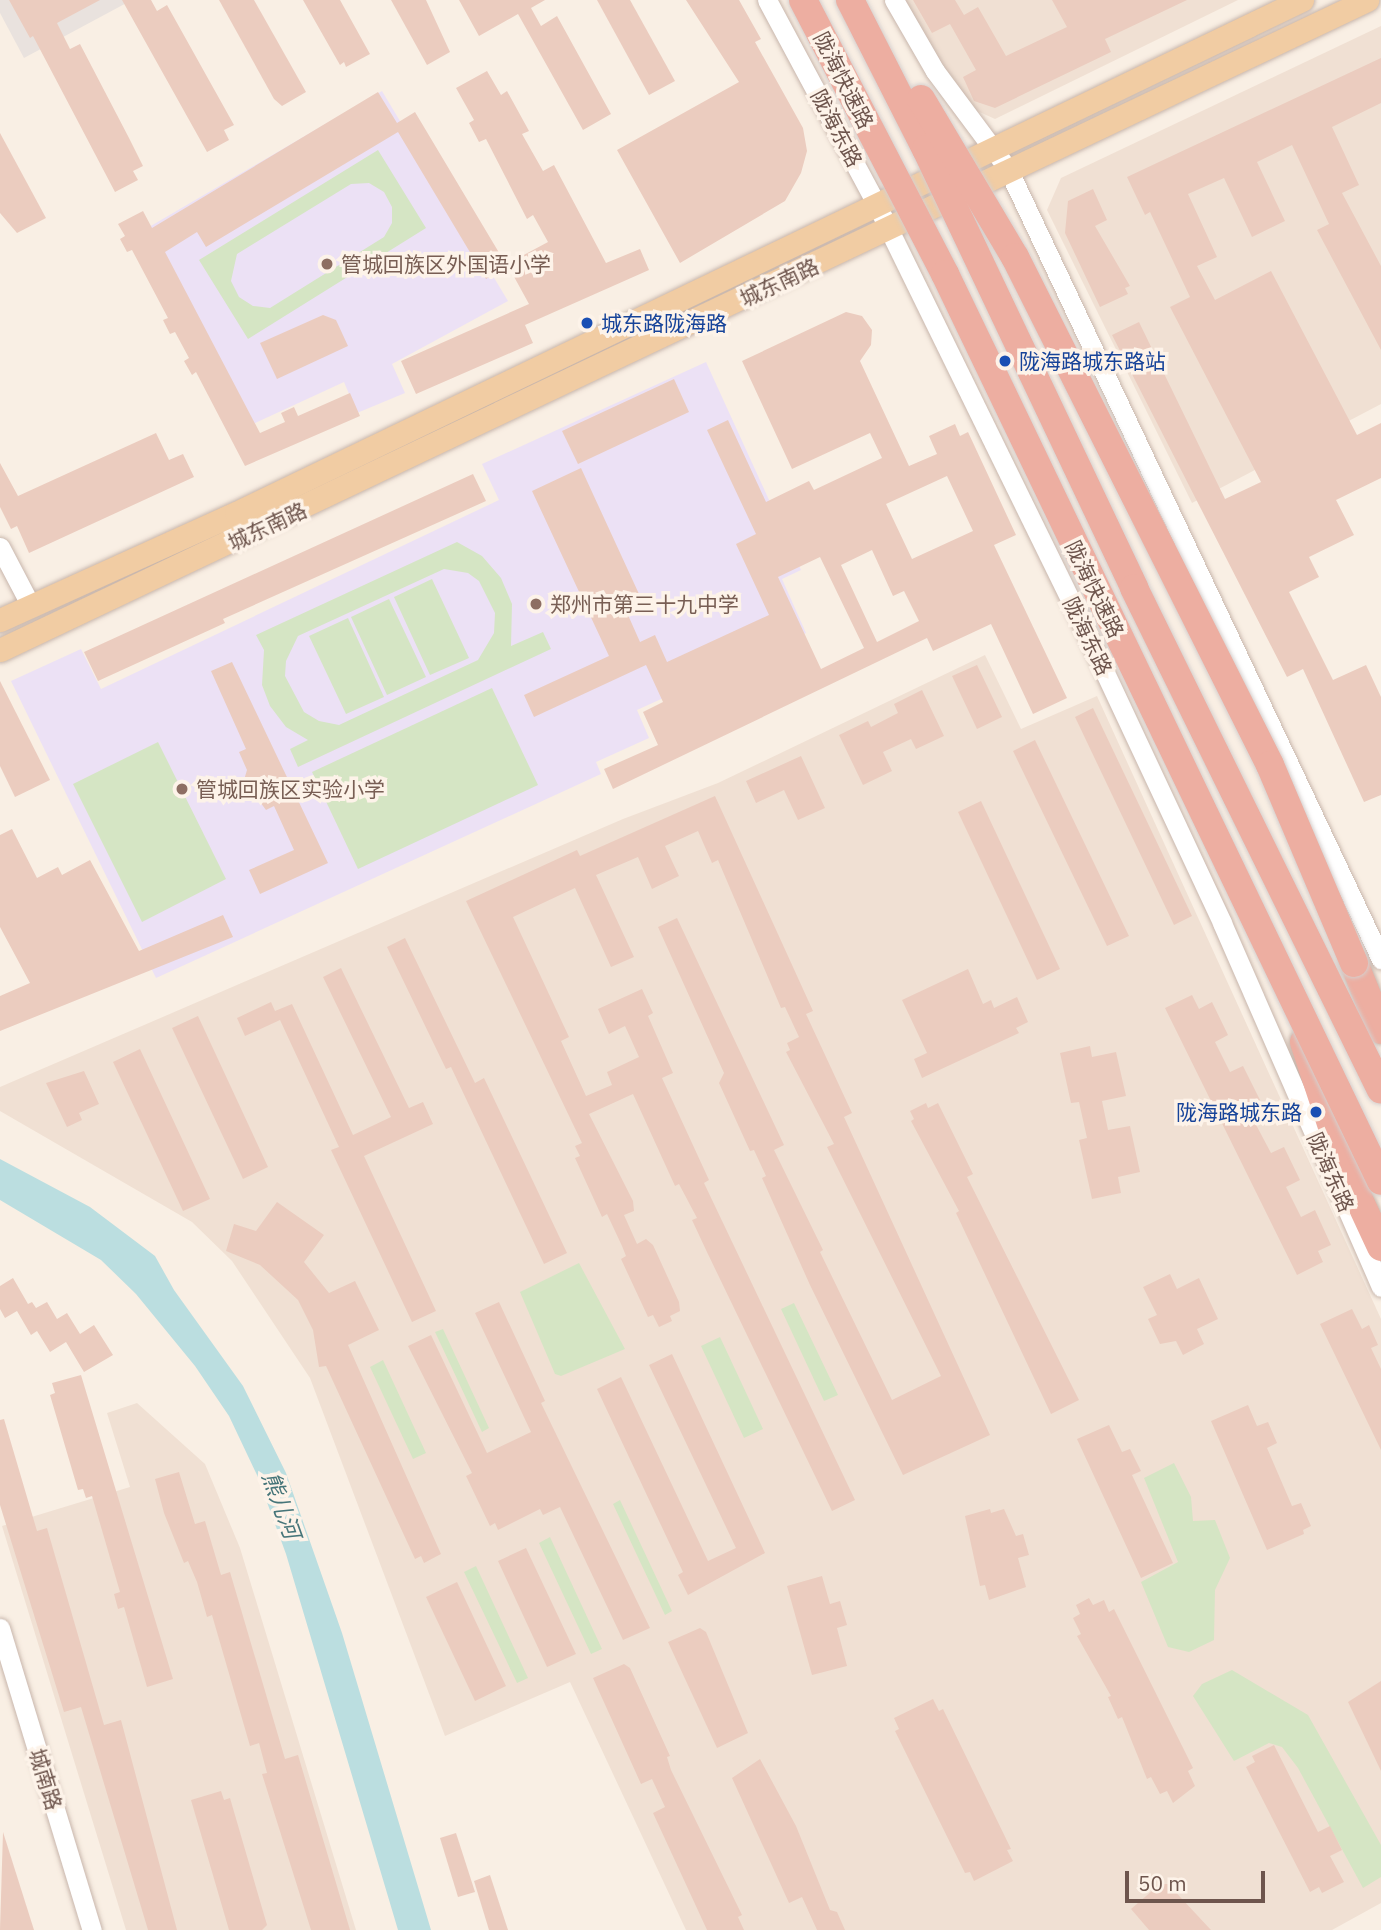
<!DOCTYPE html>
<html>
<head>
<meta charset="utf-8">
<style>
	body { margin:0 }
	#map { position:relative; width:1381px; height:1930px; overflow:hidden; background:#f9efe4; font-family:"IBM Plex Sans","Noto Sans SC",sans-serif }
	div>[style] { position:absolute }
	.residential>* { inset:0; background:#f0e0d3 }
	.industrial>* { inset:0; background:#e9e2de }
	.education>* { inset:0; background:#ece1f5 }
	.green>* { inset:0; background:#d5e5c4 }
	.water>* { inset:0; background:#bbdee0 }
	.building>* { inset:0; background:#ebccbf }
	.roads { filter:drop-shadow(0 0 2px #c8b6ac) drop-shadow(0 0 2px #c8b6ac) }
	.minor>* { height:19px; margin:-9.5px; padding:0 9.5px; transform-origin:9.5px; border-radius:9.5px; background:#fff }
	.major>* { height:23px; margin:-11.5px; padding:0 11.5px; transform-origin:11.5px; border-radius:11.5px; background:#f1cca3 }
	.highway>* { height:28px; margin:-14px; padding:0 14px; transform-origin:14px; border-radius:14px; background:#edaea1 }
	.bridges { filter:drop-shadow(0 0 2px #d6cfcd) drop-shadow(0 0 2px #d6cfcd) }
	.highway-bridge>* { height:28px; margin:-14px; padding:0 14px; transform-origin:14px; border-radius:14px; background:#edaea1 }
	.dots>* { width:19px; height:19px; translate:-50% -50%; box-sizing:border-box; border:4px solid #fdf3e9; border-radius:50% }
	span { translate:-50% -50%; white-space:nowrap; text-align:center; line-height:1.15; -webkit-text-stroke:7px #fdf3e9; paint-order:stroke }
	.street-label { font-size:21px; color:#6e554d }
	.education-label { font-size:21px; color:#785e54 }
	.left { translate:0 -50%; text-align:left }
	.transit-label { font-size:21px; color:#164399 }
	.right { translate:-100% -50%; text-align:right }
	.water-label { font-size:23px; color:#467579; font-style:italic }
	.scale { position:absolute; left:1125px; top:1871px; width:140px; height:32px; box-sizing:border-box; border:4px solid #6e554d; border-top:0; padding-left:9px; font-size:21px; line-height:24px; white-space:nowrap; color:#6e554d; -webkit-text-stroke:5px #fdf3e9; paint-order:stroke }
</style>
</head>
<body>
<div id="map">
	<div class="residential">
		<i style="clip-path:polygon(903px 0,1238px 0,995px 119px,962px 104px)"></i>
		<i style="clip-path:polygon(1381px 26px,1381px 404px,1192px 503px,1047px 210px,1061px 178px)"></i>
		<i style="clip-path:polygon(985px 655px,1021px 729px,1097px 696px,1381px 1319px,1381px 1903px,1332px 1930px,686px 1930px,570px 1682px,445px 1736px,310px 1378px,232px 1261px,192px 1222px,0 1111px,0 1087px,623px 819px,718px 783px)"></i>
		<i style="clip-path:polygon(137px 1403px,205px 1464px,240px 1548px,356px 1930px,126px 1930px,2px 1526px,130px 1487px,107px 1413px)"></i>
	</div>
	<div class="industrial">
		<i style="clip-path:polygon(0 0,132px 0,24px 58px,0 13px)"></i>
	</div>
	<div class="education">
		<i style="clip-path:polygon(382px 91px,508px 301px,392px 364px,405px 393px,357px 413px,344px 382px,253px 424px,149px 227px)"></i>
		<i style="clip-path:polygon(706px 362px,801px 570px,782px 579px,806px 633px,637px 710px,649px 738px,596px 762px,601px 774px,156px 978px,11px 681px,81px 649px,101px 689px,499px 500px,482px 464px)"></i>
	</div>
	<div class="green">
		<i style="clip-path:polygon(evenodd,378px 150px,426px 228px,248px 339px,199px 260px,378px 150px,369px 183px,384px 192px,392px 207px,392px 223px,384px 237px,270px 308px,253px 306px,239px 297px,231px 281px,237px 254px,351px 184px,369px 183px)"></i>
		<i style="clip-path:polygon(evenodd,457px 542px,482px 556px,501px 578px,512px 604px,511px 646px,543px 632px,551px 649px,298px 767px,290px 749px,308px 740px,286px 727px,270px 706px,262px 685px,264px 650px,256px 635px,457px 542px,444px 569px,468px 573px,479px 581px,495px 613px,494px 633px,478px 660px,339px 725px,319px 721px,304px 712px,285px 676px,286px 661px,298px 636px,444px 569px)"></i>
		<i style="clip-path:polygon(432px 579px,469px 658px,430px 675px,394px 597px)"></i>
		<i style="clip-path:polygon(389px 599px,426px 677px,387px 695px,351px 617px)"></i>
		<i style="clip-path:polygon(348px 618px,384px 697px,346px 714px,309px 636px)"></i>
		<i style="clip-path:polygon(492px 688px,538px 785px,358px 869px,312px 772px)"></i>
		<i style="clip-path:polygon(158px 742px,226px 879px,142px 922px,73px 784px)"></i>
		<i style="clip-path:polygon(579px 1263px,625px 1349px,561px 1376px,555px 1374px,520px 1292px)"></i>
		<i style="clip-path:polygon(794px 1303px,838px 1395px,824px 1401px,781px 1309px)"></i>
		<i style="clip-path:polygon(443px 1329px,489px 1428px,482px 1432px,435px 1332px)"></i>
		<i style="clip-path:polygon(720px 1337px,763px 1429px,744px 1438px,701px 1346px)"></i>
		<i style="clip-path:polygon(383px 1360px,426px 1453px,413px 1459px,370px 1367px)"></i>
		<i style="clip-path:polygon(1174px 1463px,1191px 1497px,1193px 1521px,1215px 1520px,1230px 1558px,1215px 1590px,1214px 1640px,1189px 1652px,1168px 1647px,1141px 1582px,1178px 1562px,1144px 1478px)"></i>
		<i style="clip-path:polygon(620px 1500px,672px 1611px,665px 1615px,613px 1504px)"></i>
		<i style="clip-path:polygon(550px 1537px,602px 1649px,591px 1654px,539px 1543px)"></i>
		<i style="clip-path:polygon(476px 1566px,528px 1678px,517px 1683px,464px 1572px)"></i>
		<i style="clip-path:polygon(1232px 1670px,1308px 1715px,1381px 1845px,1381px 1877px,1363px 1888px,1298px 1768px,1282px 1747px,1269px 1743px,1234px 1761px,1193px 1696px,1202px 1684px)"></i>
	</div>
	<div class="water">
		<i style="clip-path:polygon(0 1159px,90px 1207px,155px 1256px,174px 1290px,243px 1386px,286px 1473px,342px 1633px,431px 1930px,398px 1930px,286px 1554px,257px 1475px,229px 1416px,195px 1366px,136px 1294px,101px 1260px,0 1200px)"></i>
	</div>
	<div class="building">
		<i style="clip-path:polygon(9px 0,100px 0,57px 23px,70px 49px,80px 44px,129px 138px,143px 166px,133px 171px,138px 180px,115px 192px,33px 36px,30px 38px)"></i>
		<i style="clip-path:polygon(122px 0,151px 0,157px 11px,167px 5px,234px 125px,224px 130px,229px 140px,207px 152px)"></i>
		<i style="clip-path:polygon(219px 0,254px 0,306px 92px,282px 106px,274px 99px)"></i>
		<i style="clip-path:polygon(303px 0,340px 0,370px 54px,346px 67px,344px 62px,340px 65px)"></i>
		<i style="clip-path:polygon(391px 0,426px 0,450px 52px,427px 65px)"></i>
		<i style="clip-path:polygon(459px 0,545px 0,531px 8px,541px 26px,557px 16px,611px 114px,583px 130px,518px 14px,479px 36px)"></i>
		<i style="clip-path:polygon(597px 0,630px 0,675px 81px,649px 95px)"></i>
		<i style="clip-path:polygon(686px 0,739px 0,761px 39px,755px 42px,803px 128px,807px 151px,801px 173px,785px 201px,680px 263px,617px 150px,739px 82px)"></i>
		<i style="clip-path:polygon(913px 0,955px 0,964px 15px,978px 7px,1006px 56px,1067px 27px,1052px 0,1187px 0,1105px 39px,1111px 52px,995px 108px,974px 101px,963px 77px,976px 70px,950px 24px,932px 33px)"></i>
		<i style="clip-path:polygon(1381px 58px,1381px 103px,1332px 127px,1359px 185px,1342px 193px,1381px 266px,1381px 350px,1317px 230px,1329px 224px,1292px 145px,1257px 162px,1285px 221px,1252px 237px,1224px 178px,1188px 194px,1217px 257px,1197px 266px,1215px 300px,1271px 271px,1357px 435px,1381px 423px,1381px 478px,1336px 500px,1354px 535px,1309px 557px,1319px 577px,1289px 592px,1333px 680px,1366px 665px,1381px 697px,1381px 795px,1364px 802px,1303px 669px,1287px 677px,1112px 335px,1139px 322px,1225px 499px,1261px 482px,1170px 307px,1190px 297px,1150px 212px,1145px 215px,1127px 177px)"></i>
		<i style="clip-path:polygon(487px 71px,501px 95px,507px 91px,529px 131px,522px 134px,543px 171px,554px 165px,606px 263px,640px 249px,649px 270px,525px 325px,533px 343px,416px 394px,401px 361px,529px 304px,507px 264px,548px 242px,533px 215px,527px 219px,486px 139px,479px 142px,469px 123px,474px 120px,456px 88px)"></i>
		<i style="clip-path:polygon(378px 92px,397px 123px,415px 112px,507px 266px,486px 279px,398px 132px,206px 247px,197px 232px,165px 252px,260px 433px,285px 422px,281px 413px,294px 407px,298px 416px,350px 393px,360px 416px,245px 466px,196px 372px,192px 375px,184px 361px,189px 358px,175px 332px,170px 334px,163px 320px,168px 318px,132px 250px,127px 252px,120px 239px,125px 236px,118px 224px,143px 211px,152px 228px)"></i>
		<i style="clip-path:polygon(0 133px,46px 218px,17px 233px,0 213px)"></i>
		<i style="clip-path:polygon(1093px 189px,1107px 220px,1095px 226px,1130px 286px,1125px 288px,1128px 294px,1100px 307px,1065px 233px,1068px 201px)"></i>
		<i style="clip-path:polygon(evenodd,846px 312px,862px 316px,872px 330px,871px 345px,860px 361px,909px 466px,937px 454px,929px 436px,955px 424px,960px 436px,968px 432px,1016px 535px,994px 545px,1067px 698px,1033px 714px,991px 624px,933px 651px,927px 638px,613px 789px,604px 769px,658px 745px,643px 712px,663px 702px,646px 665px,534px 717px,524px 695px,609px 656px,532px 491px,581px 468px,645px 607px,628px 615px,640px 642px,655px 635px,667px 662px,769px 615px,736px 544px,756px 534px,707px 430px,728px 420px,766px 502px,809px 481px,814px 490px,882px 458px,870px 433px,792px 469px,742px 361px,846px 312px,947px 476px,973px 531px,912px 559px,886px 504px,947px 476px,846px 312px,872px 550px,893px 596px,904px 591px,919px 621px,877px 642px,841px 565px,872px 550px,846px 312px,820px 557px,864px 648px,821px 669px,778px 577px,820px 557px)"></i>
		<i style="clip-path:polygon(323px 315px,336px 320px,348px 346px,277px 379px,260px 343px)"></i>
		<i style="clip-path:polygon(674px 379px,689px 412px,578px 464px,562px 431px)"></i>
		<i style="clip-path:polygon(156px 433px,169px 460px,183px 454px,194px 477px,29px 553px,17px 526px,11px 529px,0 507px,0 463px,18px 496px)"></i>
		<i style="clip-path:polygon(473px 474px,486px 501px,223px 619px,225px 623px,98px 681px,84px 652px)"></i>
		<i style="clip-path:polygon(232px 662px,328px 863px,260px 894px,249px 870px,294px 850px,274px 806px,266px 810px,244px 780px,247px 770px,239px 752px,246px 749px,211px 671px)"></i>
		<i style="clip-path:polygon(977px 665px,1002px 717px,977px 729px,952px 676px)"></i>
		<i style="clip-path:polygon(0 681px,50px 780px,15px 797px,0 766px)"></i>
		<i style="clip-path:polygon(922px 690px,944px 736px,916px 749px,911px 739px,883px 752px,892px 771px,863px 785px,839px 735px,868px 721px,871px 727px,898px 713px,894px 704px)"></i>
		<i style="clip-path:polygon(1093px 708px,1192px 916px,1174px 925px,1075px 717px)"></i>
		<i style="clip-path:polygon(1035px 740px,1129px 936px,1107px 946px,1013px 751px)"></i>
		<i style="clip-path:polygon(801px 756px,825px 808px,798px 820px,784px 790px,756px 803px,746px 781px)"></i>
		<i style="clip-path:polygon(715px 796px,813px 1011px,806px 1014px,852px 1113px,844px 1117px,990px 1435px,903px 1475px,810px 1285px,762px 1178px,766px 1176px,754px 1150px,750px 1151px,719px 1083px,724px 1073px,658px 927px,677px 918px,784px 1145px,774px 1150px,823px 1250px,820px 1252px,892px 1400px,941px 1376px,827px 1147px,834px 1144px,786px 1052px,790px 1050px,787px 1043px,799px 1037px,785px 1007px,781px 1008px,718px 860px,712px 863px,698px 831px,665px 846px,679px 876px,652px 889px,638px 857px,596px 875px,634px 957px,611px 967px,575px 888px,513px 917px,569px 1037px,561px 1041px,586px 1096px,612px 1085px,607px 1072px,639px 1057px,625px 1026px,609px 1034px,598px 1009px,642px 989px,653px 1013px,648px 1016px,673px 1073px,662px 1078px,709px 1180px,704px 1183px,855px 1500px,832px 1511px,706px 1250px,692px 1220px,697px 1218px,679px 1184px,675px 1186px,633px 1094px,589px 1114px,633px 1201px,634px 1211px,624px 1215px,637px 1244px,646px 1239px,653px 1245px,679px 1302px,680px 1311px,670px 1316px,672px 1321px,659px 1327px,653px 1315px,648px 1317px,621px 1259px,626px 1256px,622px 1246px,607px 1214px,602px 1217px,575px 1158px,580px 1156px,575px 1146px,582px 1143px,466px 901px,577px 850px,580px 856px)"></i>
		<i style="clip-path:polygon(981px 801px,1060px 969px,1037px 980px,958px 812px)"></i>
		<i style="clip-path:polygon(12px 829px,37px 878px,58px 867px,62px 875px,90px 860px,139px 951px,223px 915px,233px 937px,0 1031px,0 996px,30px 983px,0 927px,0 835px)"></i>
		<i style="clip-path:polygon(405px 938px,475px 1083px,484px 1078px,567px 1253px,544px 1264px,451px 1067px,446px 1069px,387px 947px)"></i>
		<i style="clip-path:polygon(341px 968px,409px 1108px,423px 1102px,433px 1124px,364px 1156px,436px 1311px,412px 1322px,331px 1150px,339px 1147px,280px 1020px,245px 1036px,237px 1018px,271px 1002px,275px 1011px,292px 1004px,353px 1135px,391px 1117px,323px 977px)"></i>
		<i style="clip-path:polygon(968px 969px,983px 1004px,991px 1000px,994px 1008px,1017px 997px,1028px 1022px,1016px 1028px,1019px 1033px,922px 1078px,914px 1059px,927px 1053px,902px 1000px)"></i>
		<i style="clip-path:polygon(1192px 995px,1199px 1009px,1212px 1002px,1228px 1035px,1215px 1042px,1230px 1072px,1243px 1066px,1260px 1100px,1246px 1106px,1271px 1153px,1284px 1147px,1300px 1180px,1286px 1187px,1301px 1217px,1315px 1210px,1331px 1245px,1318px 1251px,1323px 1262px,1297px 1275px,1165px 1008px)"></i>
		<i style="clip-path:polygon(198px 1016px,268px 1167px,243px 1179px,172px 1028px)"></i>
		<i style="clip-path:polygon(1090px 1046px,1092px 1057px,1116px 1052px,1126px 1096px,1102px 1101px,1108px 1130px,1130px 1126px,1140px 1172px,1118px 1177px,1121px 1193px,1092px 1199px,1079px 1140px,1087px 1138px,1079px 1102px,1071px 1103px,1060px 1053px)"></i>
		<i style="clip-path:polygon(140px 1049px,210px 1199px,183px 1211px,113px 1062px)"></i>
		<i style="clip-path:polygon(84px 1071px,99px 1104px,79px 1113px,82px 1120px,67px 1127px,46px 1083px)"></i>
		<i style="clip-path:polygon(926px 1103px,928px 1108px,938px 1103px,973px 1174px,967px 1177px,1079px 1400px,1051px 1414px,956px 1213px,959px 1211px,911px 1121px,914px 1119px,910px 1111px)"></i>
		<i style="clip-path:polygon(277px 1202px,324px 1235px,304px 1262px,329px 1293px,355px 1281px,379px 1330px,348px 1345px,441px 1554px,424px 1563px,421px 1556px,415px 1559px,326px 1366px,319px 1367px,313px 1330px,298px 1300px,260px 1265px,226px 1251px,234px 1224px,256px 1231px)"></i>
		<i style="clip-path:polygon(1170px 1274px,1177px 1289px,1199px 1278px,1218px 1319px,1197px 1329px,1204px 1344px,1183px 1355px,1176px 1341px,1160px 1344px,1148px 1319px,1157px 1315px,1143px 1287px)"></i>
		<i style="clip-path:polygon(13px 1278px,28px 1304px,32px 1302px,36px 1308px,47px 1302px,57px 1319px,67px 1313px,80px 1334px,94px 1325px,113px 1355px,84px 1372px,66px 1342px,50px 1352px,37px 1331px,31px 1335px,17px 1311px,5px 1318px,0 1309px,0 1286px)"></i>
		<i style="clip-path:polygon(499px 1302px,545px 1401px,541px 1403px,650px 1628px,623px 1640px,560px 1507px,543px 1515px,540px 1509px,498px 1530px,495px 1523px,490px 1526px,466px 1476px,472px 1473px,408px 1346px,431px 1335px,487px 1453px,531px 1432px,475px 1313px)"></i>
		<i style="clip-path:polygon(1352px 1309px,1362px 1329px,1369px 1325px,1378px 1345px,1371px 1348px,1381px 1369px,1381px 1450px,1320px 1324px)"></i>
		<i style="clip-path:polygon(672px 1354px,765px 1553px,688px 1595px,678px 1575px,683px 1572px,597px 1389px,621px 1377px,708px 1561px,736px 1548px,649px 1365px)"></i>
		<i style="clip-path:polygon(81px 1375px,173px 1679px,147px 1687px,124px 1607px,118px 1609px,114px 1594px,120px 1592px,92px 1496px,86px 1498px,83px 1489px,78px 1490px,50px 1395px,55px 1393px,52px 1383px)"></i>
		<i style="clip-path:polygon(1248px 1405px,1257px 1426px,1268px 1422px,1277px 1443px,1267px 1448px,1292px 1506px,1301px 1503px,1311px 1526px,1303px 1530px,1304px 1534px,1267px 1550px,1211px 1421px)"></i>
		<i style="clip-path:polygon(4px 1419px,37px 1531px,47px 1528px,104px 1725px,121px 1720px,177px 1930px,148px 1930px,81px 1707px,64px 1712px,0 1505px,0 1420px)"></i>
		<i style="clip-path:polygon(1109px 1425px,1122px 1452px,1130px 1449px,1141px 1471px,1132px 1475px,1173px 1563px,1141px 1578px,1077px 1439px)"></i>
		<i style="clip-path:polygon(179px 1472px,195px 1524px,205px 1521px,221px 1575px,230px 1572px,285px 1759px,298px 1755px,350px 1930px,311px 1930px,262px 1774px,267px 1773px,259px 1743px,250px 1746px,212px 1615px,207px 1617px,197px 1582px,188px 1561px,184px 1563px,164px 1513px,155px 1479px)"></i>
		<i style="clip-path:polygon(990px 1509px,991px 1513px,1004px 1509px,1016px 1536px,1023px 1534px,1029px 1555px,1018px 1558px,1026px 1587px,989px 1600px,985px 1585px,980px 1586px,965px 1516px)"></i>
		<i style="clip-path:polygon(526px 1548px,576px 1654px,547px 1667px,498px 1561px)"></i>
		<i style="clip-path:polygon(822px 1576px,830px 1604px,840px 1601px,847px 1625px,837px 1628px,847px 1666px,812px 1675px,787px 1586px)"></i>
		<i style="clip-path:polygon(457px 1582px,506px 1686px,475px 1701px,426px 1597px)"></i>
		<i style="clip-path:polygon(1089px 1598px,1093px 1605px,1104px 1600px,1109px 1612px,1114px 1609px,1193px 1768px,1188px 1771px,1195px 1786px,1173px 1803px,1167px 1791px,1160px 1794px,1151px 1777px,1147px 1779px,1122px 1717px,1118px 1719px,1108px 1697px,1111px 1696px,1077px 1636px,1081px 1634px,1073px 1618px,1080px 1614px,1076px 1605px)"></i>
		<i style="clip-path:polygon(700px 1628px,706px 1632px,748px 1733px,717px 1748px,668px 1642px)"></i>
		<i style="clip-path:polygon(624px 1664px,630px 1668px,670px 1756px,667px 1757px,671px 1770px,742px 1915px,738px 1917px,744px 1930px,707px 1930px,653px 1813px,665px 1807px,652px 1779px,641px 1784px,593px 1678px)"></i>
		<i style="clip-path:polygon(1381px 1681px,1381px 1771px,1348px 1702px)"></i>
		<i style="clip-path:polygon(933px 1699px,939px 1711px,943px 1709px,1011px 1849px,1007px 1850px,1013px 1861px,974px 1881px,970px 1872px,965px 1873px,895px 1731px,899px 1729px,894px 1718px)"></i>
		<i style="clip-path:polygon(1274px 1745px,1318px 1832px,1330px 1826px,1342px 1850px,1330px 1856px,1344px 1882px,1322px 1893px,1319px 1887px,1310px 1892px,1246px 1767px,1255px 1762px,1252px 1756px)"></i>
		<i style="clip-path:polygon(760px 1759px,796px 1826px,830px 1910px,837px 1912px,845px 1930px,817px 1930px,802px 1897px,789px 1903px,732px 1778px)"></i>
		<i style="clip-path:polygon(221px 1791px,224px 1800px,230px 1798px,267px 1925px,262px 1930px,229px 1930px,191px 1800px)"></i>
		<i style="clip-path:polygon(3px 1832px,34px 1930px,0 1930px)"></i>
		<i style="clip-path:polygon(456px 1833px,475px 1892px,458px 1897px,440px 1838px)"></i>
		<i style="clip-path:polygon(490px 1875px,508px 1930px,489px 1930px,474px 1881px)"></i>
		<i style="clip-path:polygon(1160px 1884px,1168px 1884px,1211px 1930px,1149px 1930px,1131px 1909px)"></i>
	</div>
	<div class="roads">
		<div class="minor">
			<i style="left:767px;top:0;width:230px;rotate:61.8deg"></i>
			<i style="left:876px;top:203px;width:459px;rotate:63.9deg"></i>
			<i style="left:1078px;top:615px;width:340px;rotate:64.9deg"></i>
			<i style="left:1222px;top:923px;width:397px;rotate:66.4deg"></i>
			<i style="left:894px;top:0;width:82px;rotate:60deg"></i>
			<i style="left:935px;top:71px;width:122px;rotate:53.3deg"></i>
			<i style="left:1008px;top:169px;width:874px;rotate:64.73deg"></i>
			<i style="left:0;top:547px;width:67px;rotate:62.3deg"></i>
			<i style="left:0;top:1628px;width:316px;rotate:73.1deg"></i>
		</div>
		<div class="major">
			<i style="left:0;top:620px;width:259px;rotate:-24.4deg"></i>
			<i style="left:236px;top:513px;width:1183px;rotate:-25.7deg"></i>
			<i style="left:0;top:650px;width:1514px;rotate:-25.43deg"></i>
		</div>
		<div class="highway">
			<i style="left:1354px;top:963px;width:72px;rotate:68.1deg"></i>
			<i style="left:1304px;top:1042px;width:143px;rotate:71.7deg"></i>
			<i style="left:1349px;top:1178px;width:76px;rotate:65.1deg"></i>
		</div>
	</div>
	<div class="bridges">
		<div class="highway-bridge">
			<i style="left:803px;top:0;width:309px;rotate:62.6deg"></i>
			<i style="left:945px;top:274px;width:1006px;rotate:64.33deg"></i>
			<i style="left:850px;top:0;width:167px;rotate:63deg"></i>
			<i style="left:926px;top:149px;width:486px;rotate:64.6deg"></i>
			<i style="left:1134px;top:588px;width:559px;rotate:63.8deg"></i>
			<i style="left:921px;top:99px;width:184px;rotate:59.3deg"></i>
			<i style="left:1015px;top:257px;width:568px;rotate:63.34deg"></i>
			<i style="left:1270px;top:765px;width:215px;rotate:67deg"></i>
		</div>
	</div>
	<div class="dots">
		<i style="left:327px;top:264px;background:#8d6e63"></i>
		<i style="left:587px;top:323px;background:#1a4fb4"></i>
		<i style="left:1005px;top:361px;background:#1a4fb4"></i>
		<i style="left:536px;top:604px;background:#8d6e63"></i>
		<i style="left:182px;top:789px;background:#8d6e63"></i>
		<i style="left:1316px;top:1112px;background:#1a4fb4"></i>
	</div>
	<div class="street-label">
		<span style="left:844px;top:80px;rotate:63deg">陇海快速路</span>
		<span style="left:837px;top:128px;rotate:62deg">陇海东路</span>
		<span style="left:779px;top:282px;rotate:-25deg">城东南路</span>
		<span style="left:267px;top:526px;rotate:-25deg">城东南路</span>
		<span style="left:1095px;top:589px;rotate:64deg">陇海快速路</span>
		<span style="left:1088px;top:636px;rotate:64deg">陇海东路</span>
		<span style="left:1331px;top:1172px;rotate:66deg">陇海东路</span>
		<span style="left:46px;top:1779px;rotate:73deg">城南路</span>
	</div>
	<div class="education-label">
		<span class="left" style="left:341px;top:264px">管城回族区外国语小学</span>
		<span class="left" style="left:550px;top:604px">郑州市第三十九中学</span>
		<span class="left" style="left:196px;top:789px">管城回族区实验小学</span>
	</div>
	<div class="transit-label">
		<span class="left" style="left:601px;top:323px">城东路陇海路</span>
		<span class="left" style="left:1019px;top:361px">陇海路城东路站</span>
		<span class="right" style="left:1302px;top:1112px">陇海路城东路</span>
	</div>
	<div class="water-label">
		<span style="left:282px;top:1505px;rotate:70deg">熊儿河</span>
	</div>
	<div class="scale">50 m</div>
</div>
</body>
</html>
